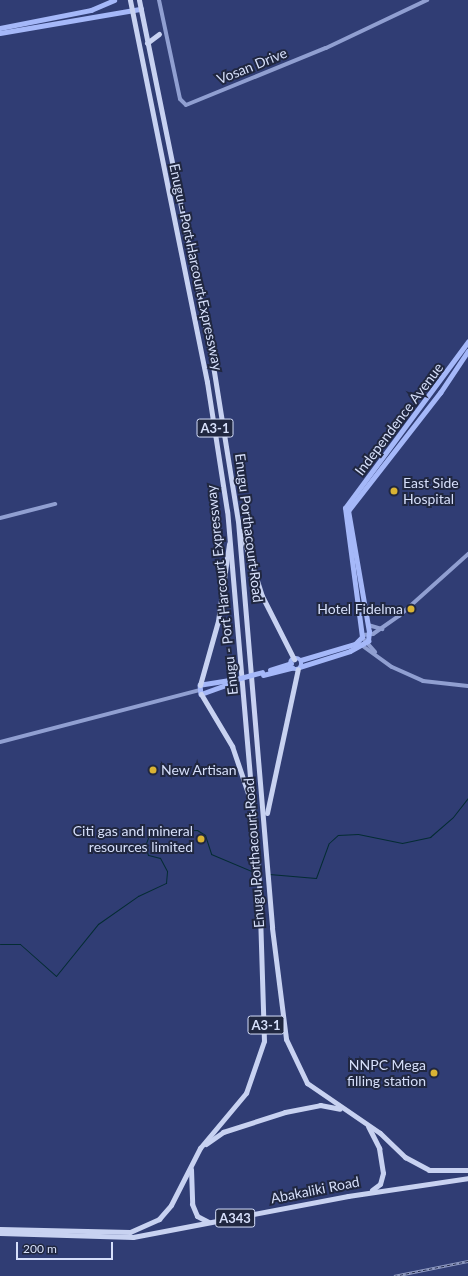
<!DOCTYPE html>
<html>
<head>
<meta charset="utf-8">
<style>
	body { margin:0 }
	#map { position:relative; width:468px; height:1276px; overflow:hidden; background:#303d74; font-family:Lato,sans-serif }
	div>[style] { position:absolute }
	.stream>* { height:1px; margin:-0.5px; padding:0 0.5px; transform-origin:0.5px; border-radius:0.5px; background:#042c33 }
	.secondary>* { height:4px; margin:-2px; padding:0 2px; transform-origin:2px; border-radius:2px; background:#909fd1 }
	.primary>* { height:4.5px; margin:-2.25px; padding:0 2.25px; transform-origin:2.25px; border-radius:2.25px; background:#a5b8f9 }
	.primary>.ring { margin:-2.25px; padding:0; box-sizing:content-box; background:none; border:4.5px solid #a5b8f9; border-radius:50% }
	.highway>* { height:5px; margin:-2.5px; padding:0 2.5px; transform-origin:2.5px; border-radius:2.5px; background:#c8d2f1 }
	.rail>* { height:2.5px; margin-top:-1.25px; transform-origin:0; background:repeating-linear-gradient(90deg,#202740 0 3px,#929dc3 0 6px); box-sizing:border-box; border-block:1px solid #929dc3 }
	.primary-bridge>* { height:4.5px; margin:-2.25px; padding:0 2.25px; transform-origin:2.25px; border-radius:2.25px; background:#a5b8f9 }
	.dots>* { width:11px; height:11px; translate:-50% -50%; box-sizing:border-box; border:2px solid #202740; border-radius:50% }
	span { translate:-50% -50%; white-space:nowrap; text-align:center; line-height:1.15; -webkit-text-stroke:4px #202740; paint-order:stroke }
	.shield-label span { padding:1px 3px; background:#202740; border:1px solid; border-radius:3px; -webkit-text-stroke-width:0 }
	.shield-label { font-size:13px; color:#d6dffa; font-weight:700 }
	.street-label { font-size:14px; color:#d6dffa }
	.poi-label { font-size:14px; color:#d6dffa }
	.left { translate:0 -50%; text-align:left }
	.right { translate:-100% -50%; text-align:right }
	.scale { position:absolute; left:16px; top:1242px; width:97px; height:18px; box-sizing:border-box; border:2px solid #d6dffa; border-top:0; padding-left:5px; font-size:12px; line-height:14px; white-space:nowrap; color:#d6dffa; -webkit-text-stroke:3px #202740; paint-order:stroke }
</style>
</head>
<body>
<div id="map">
	<div class="stream">
		<i style="left:269px;top:874px;width:47px;rotate:4.9deg"></i>
		<i style="left:316px;top:878px;width:37px;rotate:-70deg"></i>
		<i style="left:329px;top:843px;width:12px;rotate:-42deg"></i>
		<i style="left:338px;top:835px;width:20px;rotate:-3deg"></i>
		<i style="left:358px;top:834px;width:45px;rotate:11.6deg"></i>
		<i style="left:402px;top:843px;width:29px;rotate:-12deg"></i>
		<i style="left:430px;top:837px;width:30px;rotate:-41deg"></i>
		<i style="left:453px;top:817px;width:24px;rotate:-52deg"></i>
		<i style="left:0;top:944px;width:20px"></i>
		<i style="left:20px;top:944px;width:48px;rotate:41.6deg"></i>
		<i style="left:56px;top:976px;width:67px;rotate:-51.1deg"></i>
		<i style="left:98px;top:924px;width:49px;rotate:-35deg"></i>
		<i style="left:138px;top:896px;width:31px;rotate:-25deg"></i>
		<i style="left:166px;top:883px;width:12px;rotate:-85deg"></i>
		<i style="left:167px;top:871px;width:15px;rotate:-118deg"></i>
		<i style="left:160px;top:858px;width:12px;rotate:-166deg"></i>
		<i style="left:148px;top:855px;width:9px;rotate:-108deg"></i>
		<i style="left:145px;top:846px;width:15px;rotate:-70deg"></i>
		<i style="left:150px;top:832px;width:47px;rotate:-2.4deg"></i>
		<i style="left:197px;top:830px;width:9px;rotate:32deg"></i>
		<i style="left:205px;top:835px;width:20px;rotate:72deg"></i>
		<i style="left:211px;top:854px;width:49px;rotate:22.9deg"></i>
	</div>
	<div class="secondary">
		<i style="left:159px;top:0;width:101px;rotate:78deg"></i>
		<i style="left:180px;top:99px;width:8px;rotate:45deg"></i>
		<i style="left:186px;top:105px;width:151px;rotate:-22.2deg"></i>
		<i style="left:326px;top:48px;width:112px;rotate:-25.4deg"></i>
		<i style="left:0;top:518px;width:57px;rotate:-14.3deg"></i>
		<i style="left:368px;top:625px;width:15px;rotate:16deg"></i>
		<i style="left:363px;top:635px;width:10px;rotate:-6deg"></i>
		<i style="left:373px;top:634px;width:32px;rotate:-35deg"></i>
		<i style="left:399px;top:616px;width:93px;rotate:-41.9deg"></i>
		<i style="left:362px;top:637px;width:20px;rotate:49deg"></i>
		<i style="left:360px;top:644px;width:39px;rotate:36deg"></i>
		<i style="left:392px;top:667px;width:34px;rotate:24deg"></i>
		<i style="left:423px;top:681px;width:45px;rotate:6.3deg"></i>
		<i style="left:0;top:742px;width:207px;rotate:-14.6deg"></i>
	</div>
	<div class="primary">
		<i style="left:0;top:28px;width:93px;rotate:-11.2deg"></i>
		<i style="left:91px;top:10px;width:25px;rotate:-23deg"></i>
		<i style="left:0;top:33px;width:143px;rotate:-9.7deg"></i>
		<i class="ring" style="left:290.5px;top:658.5px;width:6.5px;height:6.5px"></i>
		<i style="left:301px;top:660px;width:56px;rotate:-16.5deg"></i>
		<i style="left:355px;top:644px;width:10px;rotate:-45deg"></i>
		<i style="left:362px;top:637px;width:130px;rotate:-97.5deg"></i>
		<i style="left:345px;top:508px;width:207px;rotate:-53.5deg"></i>
		<i style="left:300px;top:667px;width:52px;rotate:-17.7deg"></i>
		<i style="left:350px;top:651px;width:21px;rotate:-29deg"></i>
		<i style="left:368px;top:641px;width:9px;rotate:-84deg"></i>
		<i style="left:369px;top:632px;width:123px;rotate:-99.8deg"></i>
		<i style="left:348px;top:511px;width:150px;rotate:-52.1deg"></i>
		<i style="left:440px;top:393px;width:50px;rotate:-56.3deg"></i>
		<i style="left:270px;top:670px;width:22px;rotate:-18deg"></i>
		<i style="left:263px;top:675px;width:30px;rotate:-14deg"></i>
		<i style="left:233px;top:680px;width:33px;rotate:171deg"></i>
		<i style="left:200px;top:685px;width:9px;rotate:84deg"></i>
		<i style="left:201px;top:694px;width:35px;rotate:-20deg"></i>
	</div>
	<div class="highway">
		<i style="left:139px;top:0;width:360px;rotate:78.5deg"></i>
		<i style="left:211px;top:353px;width:170px;rotate:80.9deg"></i>
		<i style="left:238px;top:521px;width:408px;rotate:85.2deg"></i>
		<i style="left:272px;top:928px;width:112px;rotate:82.8deg"></i>
		<i style="left:286px;top:1039px;width:49px;rotate:64.5deg"></i>
		<i style="left:307px;top:1083px;width:88px;rotate:34.4deg"></i>
		<i style="left:380px;top:1133px;width:35px;rotate:44deg"></i>
		<i style="left:405px;top:1157px;width:27px;rotate:28deg"></i>
		<i style="left:429px;top:1170px;width:39px"></i>
		<i style="left:147px;top:43px;width:15px;rotate:-37deg"></i>
		<i style="left:241px;top:531px;width:68px;rotate:72.1deg"></i>
		<i style="left:262px;top:596px;width:71px;rotate:63.1deg"></i>
		<i style="left:200px;top:685px;width:66px;rotate:-74.3deg"></i>
		<i style="left:218px;top:621px;width:78px;rotate:-81.9deg"></i>
		<i style="left:201px;top:694px;width:61px;rotate:59.2deg"></i>
		<i style="left:232px;top:746px;width:59px;rotate:71.3deg"></i>
		<i style="left:267px;top:813px;width:147px;rotate:-77.9deg"></i>
		<i style="left:368px;top:1126px;width:25px;rotate:63deg"></i>
		<i style="left:379px;top:1148px;width:25px;rotate:81deg"></i>
		<i style="left:383px;top:1173px;width:11px;rotate:105deg"></i>
		<i style="left:380px;top:1184px;width:10px;rotate:143deg"></i>
		<i style="left:206px;top:1144px;width:21px;rotate:-35deg"></i>
		<i style="left:223px;top:1132px;width:65px;rotate:-17.9deg"></i>
		<i style="left:285px;top:1112px;width:36px;rotate:-11deg"></i>
		<i style="left:320px;top:1105px;width:20px;rotate:11deg"></i>
		<i style="left:191px;top:1169px;width:35px;rotate:88deg"></i>
		<i style="left:192px;top:1204px;width:13px;rotate:67deg"></i>
		<i style="left:197px;top:1216px;width:13px;rotate:27deg"></i>
		<i style="left:0;top:1229px;width:130px;rotate:1.3deg"></i>
		<i style="left:130px;top:1232px;width:32px;rotate:-24deg"></i>
		<i style="left:159px;top:1219px;width:18px;rotate:-49deg"></i>
		<i style="left:171px;top:1205px;width:64px;rotate:-63deg"></i>
		<i style="left:200px;top:1148px;width:72px;rotate:-50.1deg"></i>
		<i style="left:246px;top:1093px;width:55px;rotate:-70.9deg"></i>
		<i style="left:264px;top:1041px;width:159px;rotate:-91.8deg"></i>
		<i style="left:259px;top:882px;width:372px;rotate:-94.9deg"></i>
		<i style="left:227px;top:511px;width:131px;rotate:-98.8deg"></i>
		<i style="left:207px;top:382px;width:390px;rotate:-101.4deg"></i>
		<i style="left:0;top:1233px;width:133px;rotate:1.7deg"></i>
		<i style="left:133px;top:1237px;width:219px;rotate:-10.8deg"></i>
		<i style="left:348px;top:1196px;width:121px;rotate:-8.5deg"></i>
	</div>
	<div class="rail">
		<i style="left:394px;top:1276px;width:76px;rotate:-11.5deg"></i>
	</div>
	<div class="primary-bridge">
		<i style="left:233px;top:680px;width:30px;rotate:-15deg"></i>
	</div>
	<div class="dots">
		<i style="left:394px;top:491px;background:#d9b334"></i>
		<i style="left:411px;top:609px;background:#d9b334"></i>
		<i style="left:153px;top:770px;background:#d9b334"></i>
		<i style="left:201px;top:839px;background:#d9b334"></i>
		<i style="left:434px;top:1073px;background:#d9b334"></i>
	</div>
	<div class="shield-label">
		<span style="left:215px;top:428px">A3-1</span>
		<span style="left:266px;top:1025px">A3-1</span>
		<span style="left:235px;top:1218px">A343</span>
	</div>
	<div class="street-label">
		<span style="left:252px;top:66px;rotate:-22deg">Vosan Drive</span>
		<span style="left:196px;top:267px;rotate:78deg">Enugu - Port Harcourt Expressway</span>
		<span style="left:399px;top:419px;rotate:-53deg">Independence Avenue</span>
		<span style="left:249px;top:528px;rotate:83deg">Enugu Porthacourt Road</span>
		<span style="left:222px;top:590px;rotate:-96deg">Enugu - Port Harcourt Expressway</span>
		<span style="left:254px;top:853px;rotate:-94deg">Enugu Porthacourt Road</span>
		<span style="left:315px;top:1190px;rotate:-11deg">Abakaliki Road</span>
	</div>
	<div class="poi-label">
		<span class="left" style="left:403px;top:491px">East Side<br>Hospital</span>
		<span class="right" style="left:403px;top:609px">Hotel Fidelma</span>
		<span class="left" style="left:161px;top:770px">New Artisan</span>
		<span class="right" style="left:193px;top:839px">Citi gas and mineral<br>resources limited</span>
		<span class="right" style="left:426px;top:1073px">NNPC Mega<br>filling station</span>
	</div>
	<div class="scale">200 m</div>
</div>
</body>
</html>
